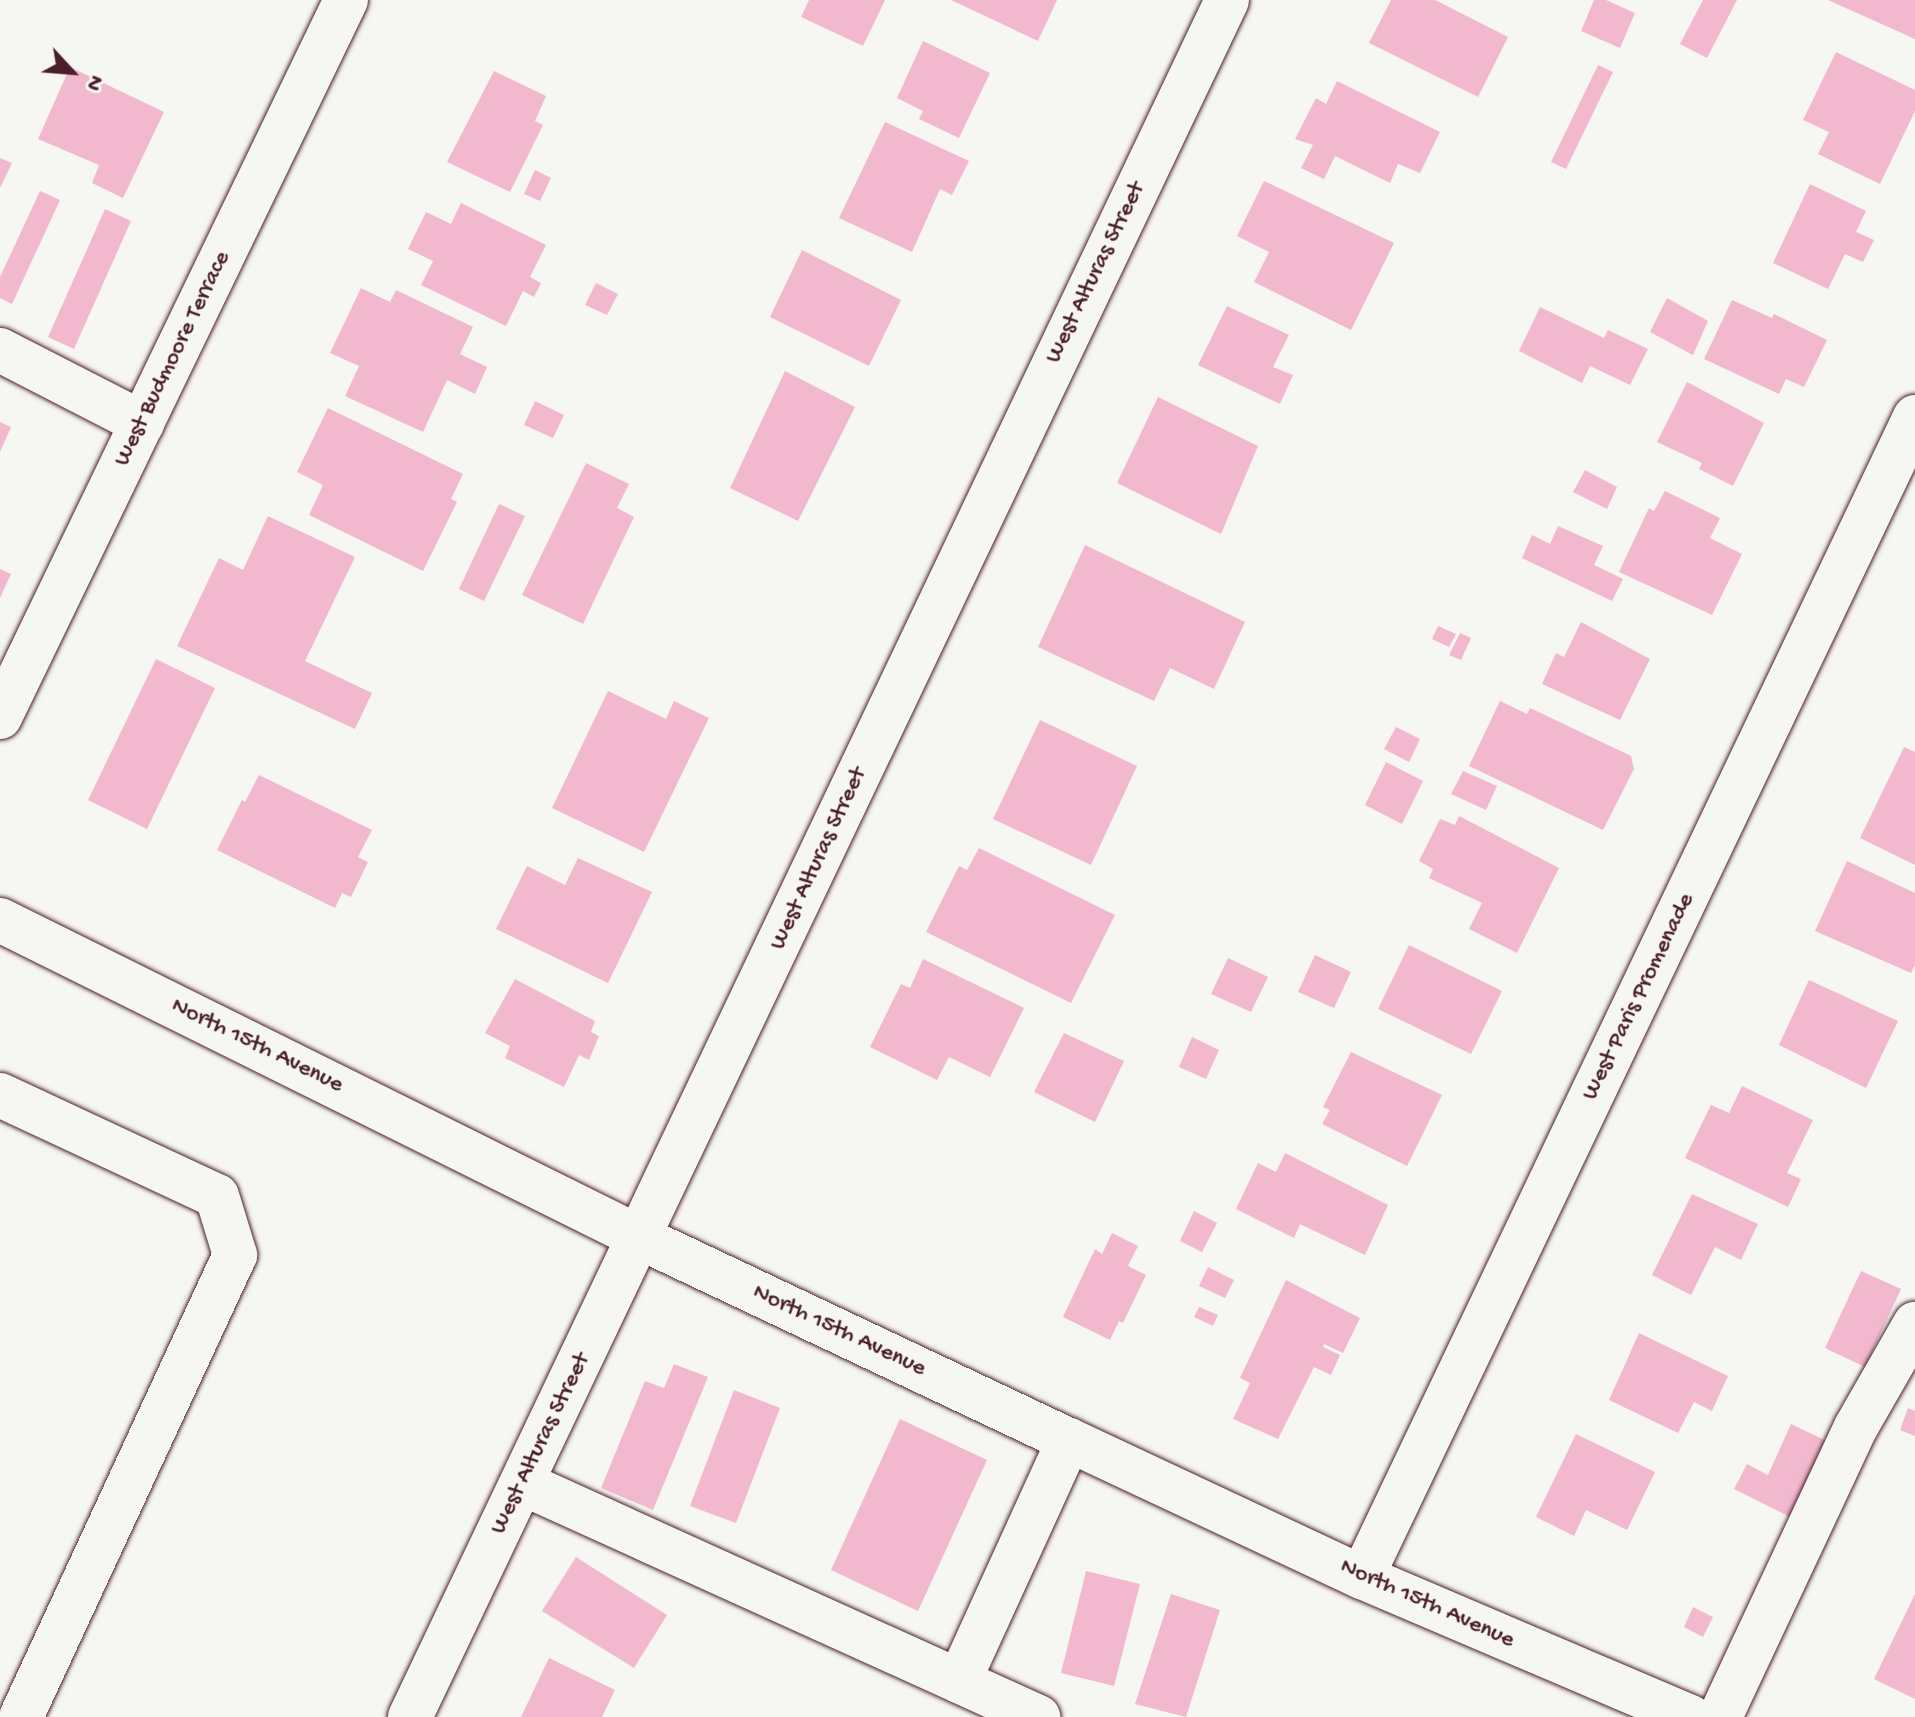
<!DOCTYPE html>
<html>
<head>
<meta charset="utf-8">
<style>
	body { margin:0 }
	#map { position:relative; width:1915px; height:1717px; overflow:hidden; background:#f6f6f2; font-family:"Gochi Hand",sans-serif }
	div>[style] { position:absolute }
	.building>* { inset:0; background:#f2b9ce }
	.roads { filter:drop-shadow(0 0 2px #4a1f2b) drop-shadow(0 0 2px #4a1f2b) }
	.minor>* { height:44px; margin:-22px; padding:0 22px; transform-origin:22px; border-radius:22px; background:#f6f6f2 }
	span { translate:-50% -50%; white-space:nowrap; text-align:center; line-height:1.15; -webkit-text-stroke:7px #f6f6f2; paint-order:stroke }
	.street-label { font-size:24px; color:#4a1f2b }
	.north { position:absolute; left:32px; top:32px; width:80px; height:80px; -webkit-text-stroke:6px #f6f6f2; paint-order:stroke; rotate:116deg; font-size:22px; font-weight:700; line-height:32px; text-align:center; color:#4a1f2b }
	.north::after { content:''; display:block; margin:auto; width:28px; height:36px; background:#4a1f2b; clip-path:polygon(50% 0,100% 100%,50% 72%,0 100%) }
</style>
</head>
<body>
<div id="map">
	<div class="building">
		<i style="clip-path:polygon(809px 0,885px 0,863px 46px,801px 17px)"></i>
		<i style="clip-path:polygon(951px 0,1057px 0,1038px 41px)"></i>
		<i style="clip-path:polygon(1391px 0,1435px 0,1508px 37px,1478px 97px,1369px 43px)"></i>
		<i style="clip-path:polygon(1594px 0,1606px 0,1635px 13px,1620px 48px,1581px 31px)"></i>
		<i style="clip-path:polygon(1703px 0,1737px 0,1707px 58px,1680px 44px)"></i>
		<i style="clip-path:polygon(1828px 0,1915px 0,1915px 39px)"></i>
		<i style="clip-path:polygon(923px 41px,990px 73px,959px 138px,919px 119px,923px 111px,897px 98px)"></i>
		<i style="clip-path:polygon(1836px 52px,1915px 90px,1915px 111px,1880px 184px,1818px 154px,1829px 132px,1803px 120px)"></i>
		<i style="clip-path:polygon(1598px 65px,1613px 72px,1566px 169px,1551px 162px)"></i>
		<i style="clip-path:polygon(70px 67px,164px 112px,123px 198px,92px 183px,99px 165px,38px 139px)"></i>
		<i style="clip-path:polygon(494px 71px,546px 96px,535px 121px,543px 125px,510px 192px,447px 162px)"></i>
		<i style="clip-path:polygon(1337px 81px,1440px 132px,1420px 173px,1398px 164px,1390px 183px,1335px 156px,1324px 179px,1301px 168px,1313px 145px,1295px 139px,1316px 98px,1326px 104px)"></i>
		<i style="clip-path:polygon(885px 122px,969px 161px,952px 195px,940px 189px,912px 252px,839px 218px)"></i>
		<i style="clip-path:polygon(0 158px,12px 163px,0 188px)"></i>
		<i style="clip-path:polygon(535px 170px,551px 178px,540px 201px,524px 194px)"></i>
		<i style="clip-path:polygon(1264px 181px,1394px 243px,1351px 330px,1254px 282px,1269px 252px,1237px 236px)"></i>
		<i style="clip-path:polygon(1810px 184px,1866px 211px,1856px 232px,1874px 240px,1863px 262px,1845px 254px,1828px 289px,1773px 263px)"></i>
		<i style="clip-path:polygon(40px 191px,60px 200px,12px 304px,0 298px,0 277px)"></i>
		<i style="clip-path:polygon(461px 203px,546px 245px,530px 277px,541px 283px,534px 297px,523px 291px,506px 326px,421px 285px,433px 261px,408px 249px,426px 212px,451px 224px)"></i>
		<i style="clip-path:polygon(105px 209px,131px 221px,74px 349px,48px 337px)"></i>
		<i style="clip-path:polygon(802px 250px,901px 300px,869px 366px,770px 317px)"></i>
		<i style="clip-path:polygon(596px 283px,618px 294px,607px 315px,585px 305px)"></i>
		<i style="clip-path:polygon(361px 288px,390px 302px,396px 290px,473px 327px,460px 354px,487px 367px,475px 394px,447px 380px,423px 432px,345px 396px,359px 366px,330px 353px)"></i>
		<i style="clip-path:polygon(1667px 298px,1708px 321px,1693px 355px,1650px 332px)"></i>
		<i style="clip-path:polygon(1732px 300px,1772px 318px,1774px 314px,1827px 340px,1804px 387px,1786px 379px,1779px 394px,1704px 359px)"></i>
		<i style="clip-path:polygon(1227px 306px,1289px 335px,1273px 367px,1293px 375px,1280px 404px,1198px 365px)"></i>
		<i style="clip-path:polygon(1540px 307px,1604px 338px,1608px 330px,1648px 349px,1630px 385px,1590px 366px,1582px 383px,1519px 351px)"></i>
		<i style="clip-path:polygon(785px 371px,855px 407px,798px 521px,730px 488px)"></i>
		<i style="clip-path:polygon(1687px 382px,1764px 423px,1733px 486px,1699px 469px,1702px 463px,1657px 442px)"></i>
		<i style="clip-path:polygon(1158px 397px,1258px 446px,1221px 534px,1117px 483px)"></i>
		<i style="clip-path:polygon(535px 401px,564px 415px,553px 438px,524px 425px)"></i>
		<i style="clip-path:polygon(328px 408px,463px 474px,451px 499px,457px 502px,423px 571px,309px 515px,323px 485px,297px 472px)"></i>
		<i style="clip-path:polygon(0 422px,11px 427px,0 452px)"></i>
		<i style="clip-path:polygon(586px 463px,629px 484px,617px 508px,634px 517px,583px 624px,522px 595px)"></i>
		<i style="clip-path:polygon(1585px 470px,1617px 487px,1607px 509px,1573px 492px)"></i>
		<i style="clip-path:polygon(1665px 491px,1720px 518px,1710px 538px,1742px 554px,1712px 615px,1619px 572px,1649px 508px,1654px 511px)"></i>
		<i style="clip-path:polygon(499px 504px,525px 516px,484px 601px,459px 589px)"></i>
		<i style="clip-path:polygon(268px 516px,355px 557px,305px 661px,372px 693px,355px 729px,177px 646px,219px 558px,243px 570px)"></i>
		<i style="clip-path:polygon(1558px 526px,1603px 546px,1594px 565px,1623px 579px,1612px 601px,1522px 558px,1532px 535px,1550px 544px)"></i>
		<i style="clip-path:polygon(1085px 545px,1245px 622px,1214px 689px,1170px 668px,1154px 701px,1038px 647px)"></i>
		<i style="clip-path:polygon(0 569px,11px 574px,0 598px)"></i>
		<i style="clip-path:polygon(1581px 622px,1650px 659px,1620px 720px,1542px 684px,1556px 653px,1564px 657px)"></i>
		<i style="clip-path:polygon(1438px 626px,1456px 634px,1449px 647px,1432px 639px)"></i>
		<i style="clip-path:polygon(1460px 633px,1471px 638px,1461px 660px,1449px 655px)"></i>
		<i style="clip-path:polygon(156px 659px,215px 688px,147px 829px,88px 800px)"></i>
		<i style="clip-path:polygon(608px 691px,666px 719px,674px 701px,709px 718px,644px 852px,552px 808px)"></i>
		<i style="clip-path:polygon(1500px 701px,1527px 714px,1530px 708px,1631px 756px,1634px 769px,1603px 830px,1469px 766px)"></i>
		<i style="clip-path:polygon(1040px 720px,1137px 766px,1091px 865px,993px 819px)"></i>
		<i style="clip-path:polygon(1396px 727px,1420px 739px,1409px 762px,1384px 749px)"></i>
		<i style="clip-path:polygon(1904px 747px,1915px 752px,1915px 865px,1860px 838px)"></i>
		<i style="clip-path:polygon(1386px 762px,1423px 781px,1402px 824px,1365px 805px)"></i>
		<i style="clip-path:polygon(1463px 771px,1497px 786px,1486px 810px,1451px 794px)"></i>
		<i style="clip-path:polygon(259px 775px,372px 830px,358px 857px,368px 862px,351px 897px,342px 893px,335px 908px,217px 850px,242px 800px,245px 802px)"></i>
		<i style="clip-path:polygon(1459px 816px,1559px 868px,1517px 953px,1469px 929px,1482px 903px,1429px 878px,1433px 869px,1419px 861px,1440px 819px,1455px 825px)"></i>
		<i style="clip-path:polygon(979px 848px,1115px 915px,1071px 1003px,926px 932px,959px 866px,967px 870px)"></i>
		<i style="clip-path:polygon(578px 858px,652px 892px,608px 983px,496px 929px,527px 866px,565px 885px)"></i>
		<i style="clip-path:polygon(1847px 861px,1915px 893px,1915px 965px,1911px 973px,1815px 931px)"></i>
		<i style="clip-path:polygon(1409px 945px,1502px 991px,1471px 1054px,1378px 1009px)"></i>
		<i style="clip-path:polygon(1315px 955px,1351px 972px,1334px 1008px,1298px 992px)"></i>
		<i style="clip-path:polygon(1228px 958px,1268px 977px,1251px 1012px,1211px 994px)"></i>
		<i style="clip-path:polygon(923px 959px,1024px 1008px,990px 1077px,949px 1057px,937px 1080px,870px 1047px,901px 984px,910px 988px)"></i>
		<i style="clip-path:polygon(515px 979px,595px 1021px,591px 1032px,599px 1036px,589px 1060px,579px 1055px,564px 1087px,505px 1058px,510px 1046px,485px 1033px)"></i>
		<i style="clip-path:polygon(1809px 980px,1898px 1021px,1866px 1088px,1779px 1045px)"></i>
		<i style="clip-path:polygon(1064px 1033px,1124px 1061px,1095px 1122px,1034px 1092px)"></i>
		<i style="clip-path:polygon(1192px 1037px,1219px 1050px,1206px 1079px,1179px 1067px)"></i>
		<i style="clip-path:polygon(1351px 1052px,1442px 1095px,1407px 1166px,1322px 1124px,1330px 1110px,1323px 1107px)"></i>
		<i style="clip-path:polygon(1742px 1086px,1813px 1120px,1787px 1173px,1801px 1179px,1788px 1207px,1685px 1158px,1711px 1105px,1729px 1113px)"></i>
		<i style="clip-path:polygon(1285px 1153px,1388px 1205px,1365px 1255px,1300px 1224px,1294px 1238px,1236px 1209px,1258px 1163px,1276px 1172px)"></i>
		<i style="clip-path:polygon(1692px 1194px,1758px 1224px,1741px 1260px,1715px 1247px,1691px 1295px,1652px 1275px)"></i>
		<i style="clip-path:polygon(1194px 1211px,1217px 1223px,1202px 1252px,1180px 1241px)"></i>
		<i style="clip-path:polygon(1112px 1233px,1138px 1246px,1128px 1266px,1146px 1275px,1123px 1323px,1119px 1321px,1110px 1340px,1063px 1317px,1095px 1249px,1102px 1254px)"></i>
		<i style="clip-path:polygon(1208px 1267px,1234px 1280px,1225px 1298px,1199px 1286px)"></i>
		<i style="clip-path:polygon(1861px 1271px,1901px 1289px,1865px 1367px,1825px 1348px)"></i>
		<i style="clip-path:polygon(1286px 1280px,1360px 1318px,1343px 1353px,1324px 1344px,1323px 1347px,1340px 1355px,1331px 1375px,1314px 1367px,1278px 1439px,1233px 1419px,1250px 1383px,1240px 1378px)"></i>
		<i style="clip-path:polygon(1199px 1307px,1218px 1315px,1213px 1326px,1194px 1317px)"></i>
		<i style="clip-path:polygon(1639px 1333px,1728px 1376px,1712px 1411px,1694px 1402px,1678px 1433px,1609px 1400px)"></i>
		<i style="clip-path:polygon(674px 1364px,708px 1377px,653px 1510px,601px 1488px,645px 1381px,664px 1388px)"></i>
		<i style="clip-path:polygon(734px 1390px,780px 1408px,736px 1523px,690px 1506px)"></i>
		<i style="clip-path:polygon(1908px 1408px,1915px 1411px,1915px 1436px,1900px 1430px)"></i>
		<i style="clip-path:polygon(900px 1419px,987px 1460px,918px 1611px,831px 1570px)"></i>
		<i style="clip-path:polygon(1791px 1424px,1833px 1444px,1792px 1518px,1734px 1489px,1747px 1464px,1768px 1475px)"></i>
		<i style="clip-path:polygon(1576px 1434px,1655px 1472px,1627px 1530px,1586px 1510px,1574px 1536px,1536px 1517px)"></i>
		<i style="clip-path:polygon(576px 1557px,667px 1615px,634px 1668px,542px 1611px)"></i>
		<i style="clip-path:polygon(1086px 1571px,1140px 1584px,1114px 1686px,1061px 1673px)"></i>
		<i style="clip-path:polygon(1171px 1594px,1220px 1610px,1186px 1717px,1135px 1704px)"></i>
		<i style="clip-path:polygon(1915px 1594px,1915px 1699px,1874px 1679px)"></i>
		<i style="clip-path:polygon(1693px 1607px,1713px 1617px,1703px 1637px,1684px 1627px)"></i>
		<i style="clip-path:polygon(549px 1658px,615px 1690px,602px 1717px,521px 1717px)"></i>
	</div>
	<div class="roads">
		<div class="minor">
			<i style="left:0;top:350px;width:160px;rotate:27.2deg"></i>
			<i style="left:0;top:717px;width:796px;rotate:-64.24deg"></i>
			<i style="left:0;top:920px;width:716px;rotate:26.39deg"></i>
			<i style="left:641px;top:1238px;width:473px;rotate:25.3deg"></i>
			<i style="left:1069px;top:1440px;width:323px;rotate:25.1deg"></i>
			<i style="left:1362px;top:1577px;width:357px;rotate:23.1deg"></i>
			<i style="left:0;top:1095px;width:239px;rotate:25deg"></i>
			<i style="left:217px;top:1196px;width:62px;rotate:73deg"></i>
			<i style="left:235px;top:1255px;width:509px;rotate:114.85deg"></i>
			<i style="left:522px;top:1483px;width:567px;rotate:24.39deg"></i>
			<i style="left:1362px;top:1577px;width:1285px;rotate:-64.51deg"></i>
			<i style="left:959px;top:1681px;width:265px;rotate:-65.5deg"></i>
			<i style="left:410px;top:1717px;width:1901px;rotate:-64.55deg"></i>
			<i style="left:1720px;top:1717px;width:320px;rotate:-64.9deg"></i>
			<i style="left:1856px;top:1427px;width:119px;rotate:-60.2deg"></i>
		</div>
	</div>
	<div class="street-label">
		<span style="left:1096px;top:273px;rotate:-64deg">West Alturas Street</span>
		<span style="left:173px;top:359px;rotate:-64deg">West Budmoore Terrace</span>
		<span style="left:819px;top:859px;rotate:-65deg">West Alturas Street</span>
		<span style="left:1639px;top:997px;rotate:-64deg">West Paris Promenade</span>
		<span style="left:257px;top:1046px;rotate:26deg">North 15th Avenue</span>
		<span style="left:839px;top:1331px;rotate:25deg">North 15th Avenue</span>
		<span style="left:541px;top:1444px;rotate:-64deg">West Alturas Street</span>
		<span style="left:1427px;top:1604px;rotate:24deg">North 15th Avenue</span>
	</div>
	<div class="north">N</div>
</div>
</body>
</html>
